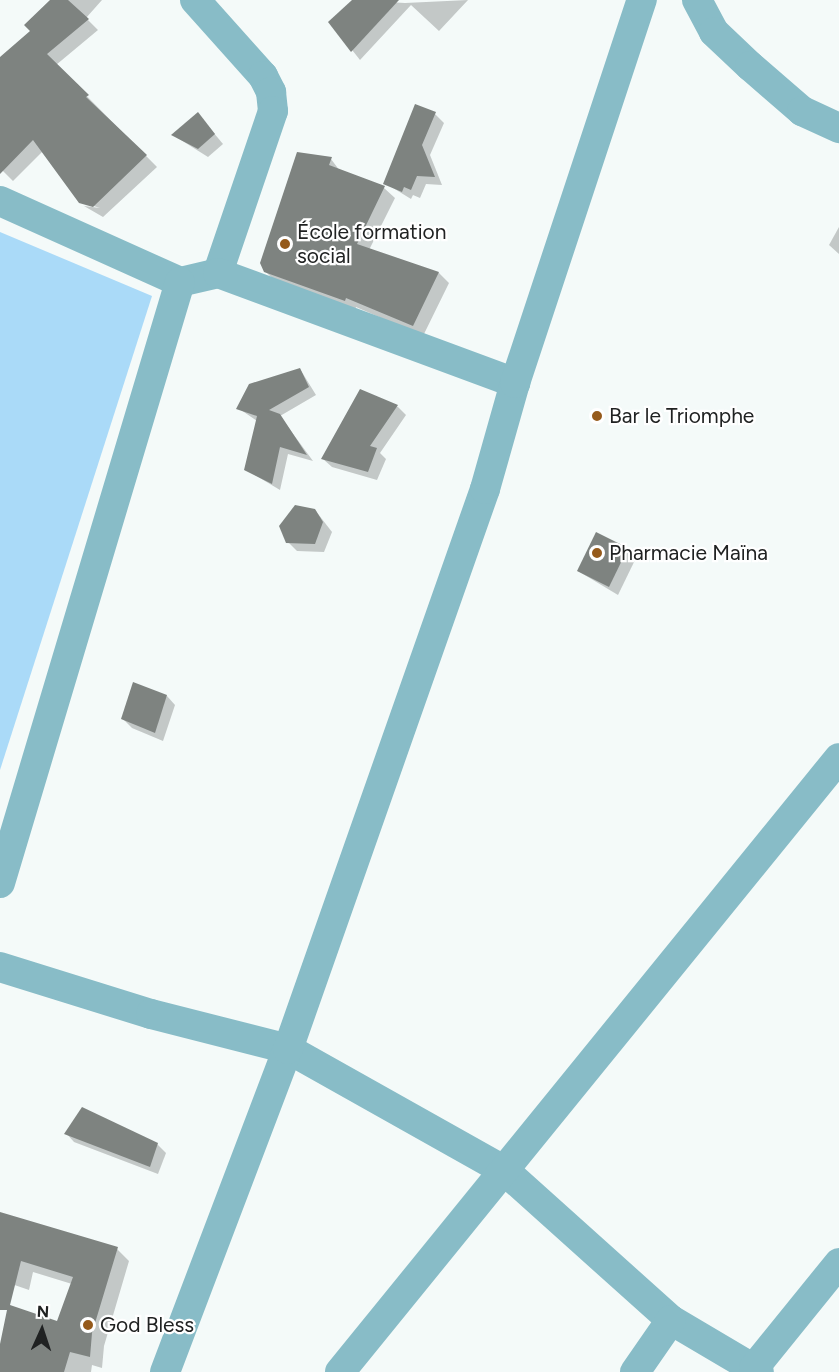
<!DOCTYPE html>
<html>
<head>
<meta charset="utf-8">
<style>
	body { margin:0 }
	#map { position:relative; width:839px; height:1372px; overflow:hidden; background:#f4faf9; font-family:Figtree,sans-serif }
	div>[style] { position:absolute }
	.water>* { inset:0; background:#aadaf8 }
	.shadow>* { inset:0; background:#0003 }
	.building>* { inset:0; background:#7e8380 }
	.minor>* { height:30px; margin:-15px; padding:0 15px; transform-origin:15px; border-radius:15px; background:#88bcc7 }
	.dots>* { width:16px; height:16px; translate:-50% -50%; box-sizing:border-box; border:3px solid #fff; border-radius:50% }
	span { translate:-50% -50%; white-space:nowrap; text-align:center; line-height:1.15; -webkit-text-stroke:4.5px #fff; paint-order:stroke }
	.poi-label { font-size:21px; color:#202222 }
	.left { translate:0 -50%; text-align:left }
	.north { position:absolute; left:12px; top:1300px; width:60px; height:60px; -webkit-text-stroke:4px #fff; paint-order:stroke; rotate:3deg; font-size:16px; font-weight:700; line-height:24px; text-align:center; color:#202222 }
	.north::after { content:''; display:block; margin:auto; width:21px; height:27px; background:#202222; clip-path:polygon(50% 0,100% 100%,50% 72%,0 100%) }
</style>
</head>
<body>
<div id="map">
	<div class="water">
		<i style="clip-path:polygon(0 232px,152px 296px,0 770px)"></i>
	</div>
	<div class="shadow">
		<i style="clip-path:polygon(52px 0,102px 0,86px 18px,98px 30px,56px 65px,157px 167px,103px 217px,84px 206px,100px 208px,81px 202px,43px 151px,13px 181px,0 168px,0 59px,32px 31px)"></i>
		<i style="clip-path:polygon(354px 0,405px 3px,468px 0,439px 31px,411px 5px,360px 60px,330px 22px)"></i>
		<i style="clip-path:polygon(198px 114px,223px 144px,208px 157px,173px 135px)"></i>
		<i style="clip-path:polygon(435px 114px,444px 123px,430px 155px,442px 185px,426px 184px,420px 198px,413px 195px,411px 199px,385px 183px)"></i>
		<i style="clip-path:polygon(331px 159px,340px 171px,384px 188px,395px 198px,369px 250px,439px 273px,449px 283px,423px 336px,356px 307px,355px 311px,276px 282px,265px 271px)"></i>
		<i style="clip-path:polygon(839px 227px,839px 254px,829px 245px)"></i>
		<i style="clip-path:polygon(300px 369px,316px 395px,280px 416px,313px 461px,288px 454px,280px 490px,245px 469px,257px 421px,238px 408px)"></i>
		<i style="clip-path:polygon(361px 390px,398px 407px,406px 415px,380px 453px,386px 459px,377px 480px,332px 467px,323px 459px)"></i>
		<i style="clip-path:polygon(315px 510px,332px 532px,324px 552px,297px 551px,288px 542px)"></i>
		<i style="clip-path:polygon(627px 549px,636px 558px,618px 595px,578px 571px)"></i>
		<i style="clip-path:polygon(167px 696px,175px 705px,163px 741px,132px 728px,123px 719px)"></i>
		<i style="clip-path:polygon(66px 1133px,157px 1144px,166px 1153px,158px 1174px,74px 1142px)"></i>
		<i style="clip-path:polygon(0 1213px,117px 1249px,129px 1261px,104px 1346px,102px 1368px,92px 1365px,91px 1372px,0 1372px,0 1351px,58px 1323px,72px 1284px,33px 1272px,29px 1290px,0 1280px)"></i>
	</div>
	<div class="building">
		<i style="clip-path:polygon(50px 0,68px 0,89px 19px,47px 54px,89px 95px,86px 97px,147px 155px,93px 207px,79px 203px,33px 140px,0 174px,0 57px,30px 31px,24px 25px)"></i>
		<i style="clip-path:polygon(352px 0,399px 0,351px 52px,328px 22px)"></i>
		<i style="clip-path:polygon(415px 104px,436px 112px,422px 145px,435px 177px,417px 176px,411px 190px,404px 187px,402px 192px,383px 184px)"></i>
		<i style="clip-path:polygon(198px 112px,215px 134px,198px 149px,171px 135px)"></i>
		<i style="clip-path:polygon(297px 152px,332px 157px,329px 165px,385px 186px,357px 244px,439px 272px,413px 326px,346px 298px,345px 301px,264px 272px,260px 263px)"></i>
		<i style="clip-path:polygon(300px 368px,309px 387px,269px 410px,280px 414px,307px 455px,280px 447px,272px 484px,244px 470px,257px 416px,236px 409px,249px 384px)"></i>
		<i style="clip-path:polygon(360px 389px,398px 405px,370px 446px,377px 448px,368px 472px,321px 459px)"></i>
		<i style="clip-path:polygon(295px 505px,315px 509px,323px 522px,315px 544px,286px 543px,279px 526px)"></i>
		<i style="clip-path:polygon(596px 532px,628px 548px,609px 587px,577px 571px)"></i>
		<i style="clip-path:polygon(133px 682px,167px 695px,155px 733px,121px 719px)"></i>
		<i style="clip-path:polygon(82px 1107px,158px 1143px,150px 1167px,64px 1134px)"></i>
		<i style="clip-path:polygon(evenodd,0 1212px,118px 1247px,92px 1333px,90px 1357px,70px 1352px,64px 1372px,0 1372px,0 1344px,7px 1310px,0 1310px,0 1212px,21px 1261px,73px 1277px,57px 1321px,10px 1305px,21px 1261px)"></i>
	</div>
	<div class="minor">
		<i style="left:195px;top:0;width:102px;rotate:48.2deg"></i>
		<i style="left:263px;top:76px;width:18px;rotate:63deg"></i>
		<i style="left:271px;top:92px;width:19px;rotate:84deg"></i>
		<i style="left:273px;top:111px;width:171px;rotate:108.8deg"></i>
		<i style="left:697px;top:0;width:36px;rotate:62deg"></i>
		<i style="left:714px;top:32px;width:50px;rotate:43.4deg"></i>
		<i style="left:750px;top:66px;width:69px;rotate:40.9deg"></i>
		<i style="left:802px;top:111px;width:41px;rotate:24.7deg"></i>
		<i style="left:0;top:201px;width:197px;rotate:24.2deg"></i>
		<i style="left:180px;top:282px;width:39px;rotate:-13deg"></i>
		<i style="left:218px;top:273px;width:317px;rotate:20.3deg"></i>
		<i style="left:0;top:883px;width:627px;rotate:-73.33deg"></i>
		<i style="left:0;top:967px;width:158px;rotate:17.3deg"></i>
		<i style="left:151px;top:1014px;width:141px;rotate:14.3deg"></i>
		<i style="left:288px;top:1049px;width:249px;rotate:29.3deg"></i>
		<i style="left:505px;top:1171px;width:223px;rotate:41.9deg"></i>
		<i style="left:671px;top:1320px;width:102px;rotate:30.6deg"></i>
		<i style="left:754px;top:1368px;width:135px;rotate:-51deg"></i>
		<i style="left:165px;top:1372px;width:346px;rotate:-69.2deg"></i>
		<i style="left:288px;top:1049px;width:594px;rotate:-70.62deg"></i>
		<i style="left:485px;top:489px;width:110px;rotate:-74.2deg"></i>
		<i style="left:515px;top:383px;width:404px;rotate:-71.7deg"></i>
		<i style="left:340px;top:1372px;width:791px;rotate:-50.9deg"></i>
		<i style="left:635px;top:1372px;width:63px;rotate:-55.3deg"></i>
	</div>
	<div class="dots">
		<i style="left:285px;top:244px;background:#955a1b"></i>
		<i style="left:597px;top:416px;background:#955a1b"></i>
		<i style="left:597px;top:553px;background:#955a1b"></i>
		<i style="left:88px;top:1325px;background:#955a1b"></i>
	</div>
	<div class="poi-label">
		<span class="left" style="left:297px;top:244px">École formation<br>social</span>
		<span class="left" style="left:609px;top:416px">Bar le Triomphe</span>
		<span class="left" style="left:609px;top:553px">Pharmacie Maïna</span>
		<span class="left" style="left:100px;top:1325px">God Bless</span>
	</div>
	<div class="north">N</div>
</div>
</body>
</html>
